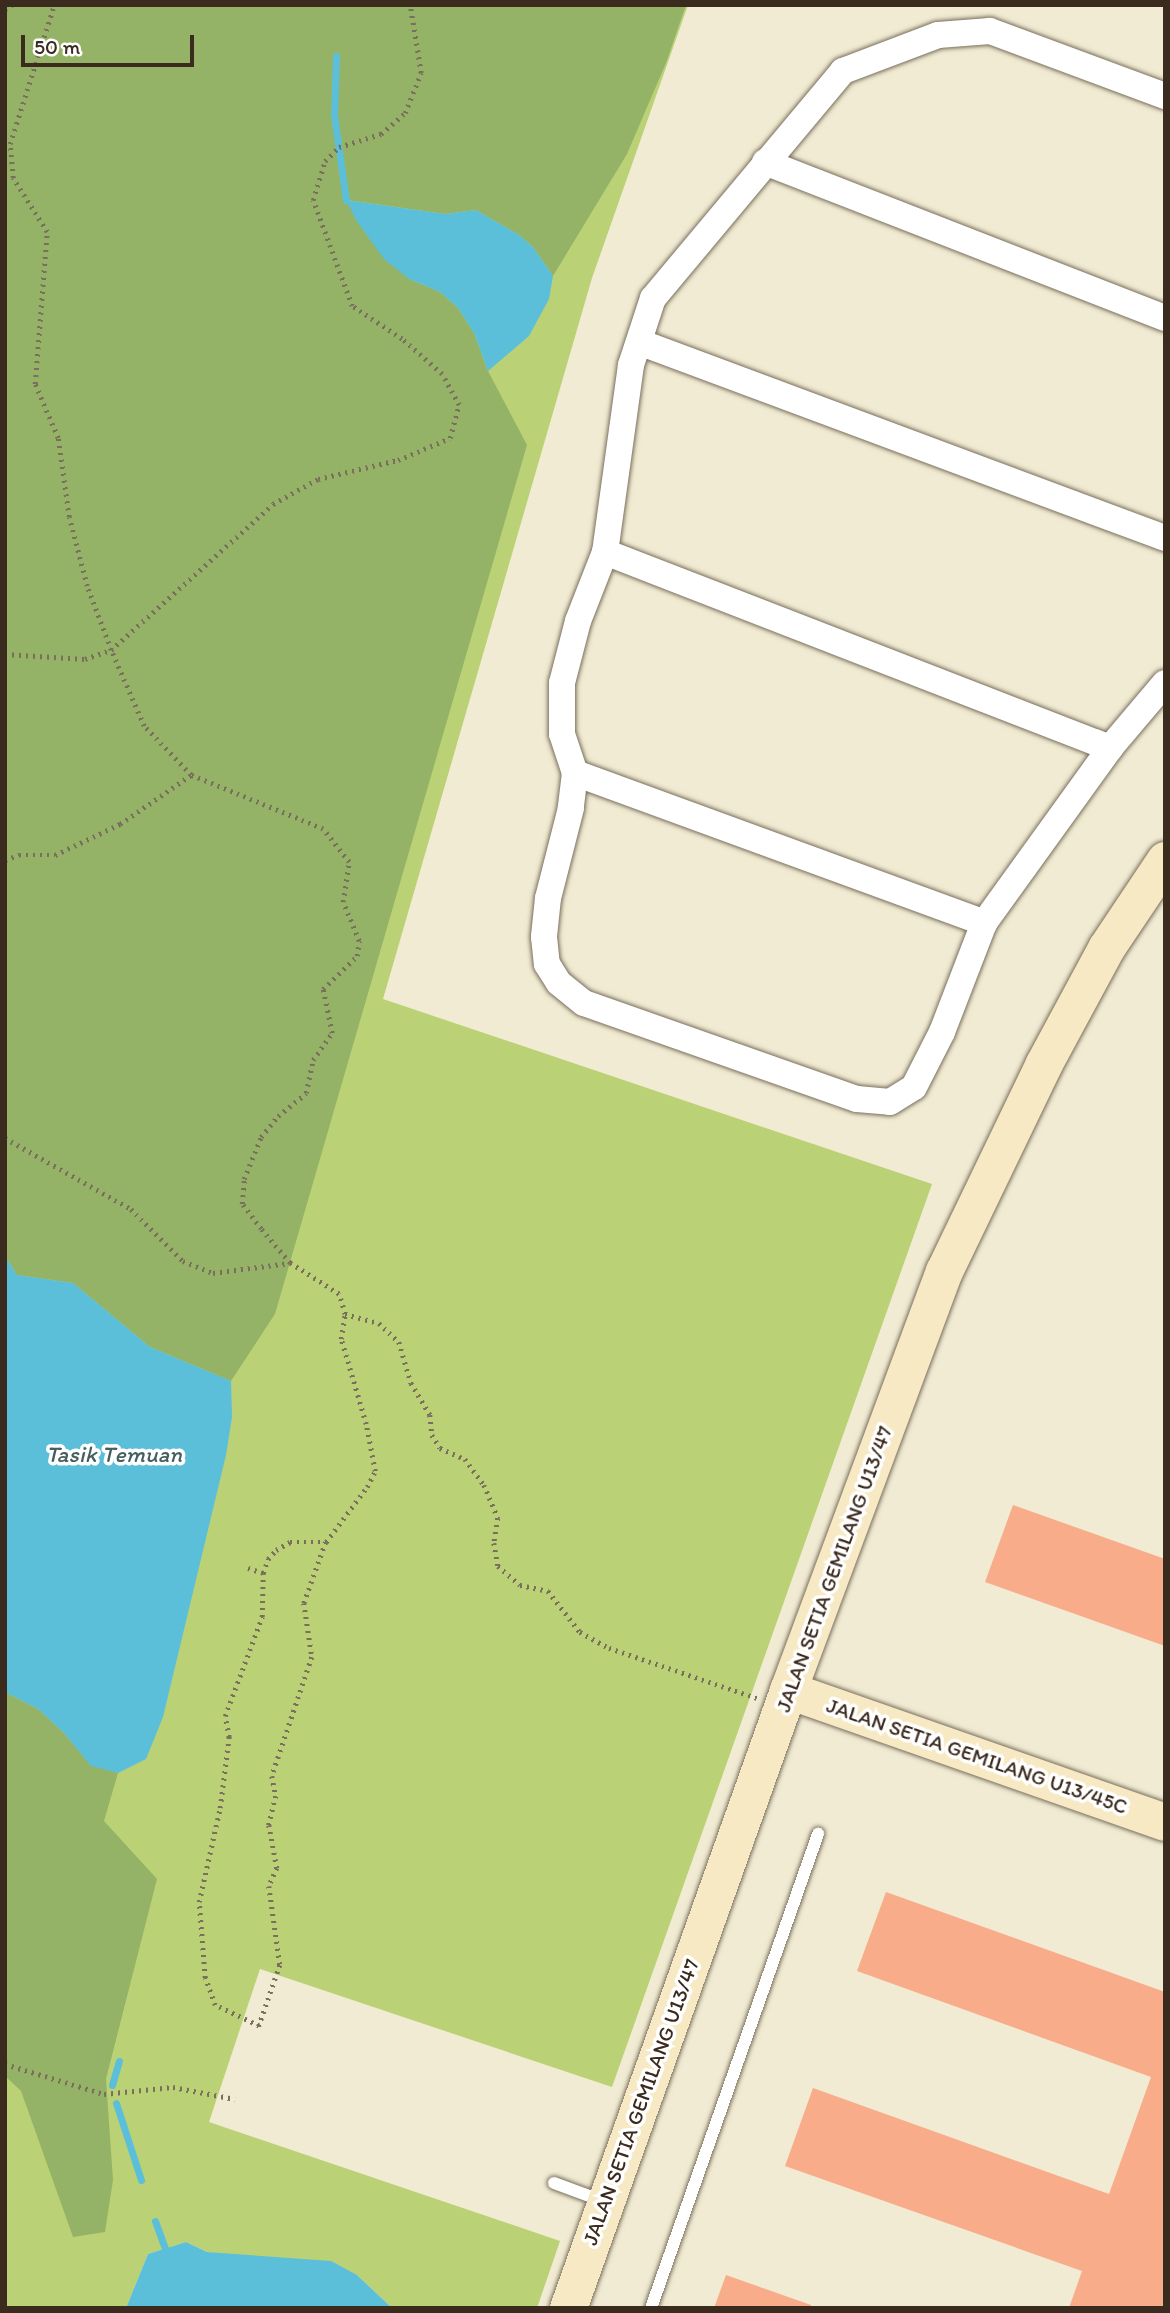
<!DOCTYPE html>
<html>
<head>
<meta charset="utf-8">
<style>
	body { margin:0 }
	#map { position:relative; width:1170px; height:2313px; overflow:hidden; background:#f0ebd2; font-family:Itim,sans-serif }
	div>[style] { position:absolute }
	.green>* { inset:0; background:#bbd175 }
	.forest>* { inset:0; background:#94b366 }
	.water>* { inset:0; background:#5bbfd9 }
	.stream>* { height:7px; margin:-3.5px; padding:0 3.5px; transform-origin:3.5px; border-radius:3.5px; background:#5bbfd9 }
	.building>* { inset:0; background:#f9ac89 }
	.path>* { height:4.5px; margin-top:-2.25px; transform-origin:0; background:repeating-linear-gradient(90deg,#7a6e5d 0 2px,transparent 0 7px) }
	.roads { filter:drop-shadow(0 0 2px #7a6e5d) drop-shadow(0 0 2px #7a6e5d) }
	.lane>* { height:12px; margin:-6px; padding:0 6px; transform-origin:6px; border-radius:6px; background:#fff }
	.street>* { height:26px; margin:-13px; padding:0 13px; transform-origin:13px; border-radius:13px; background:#fff }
	.secondary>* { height:37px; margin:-18.5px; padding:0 18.5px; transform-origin:18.5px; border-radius:18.5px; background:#f7e9c3 }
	span { translate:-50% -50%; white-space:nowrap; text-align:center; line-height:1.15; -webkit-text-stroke:7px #fff; paint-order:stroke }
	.street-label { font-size:21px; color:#3b2a1e }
	.water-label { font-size:23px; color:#465e5f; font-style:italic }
	.frame { position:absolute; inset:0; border:7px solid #3b2a1e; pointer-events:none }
	.scale { position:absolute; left:21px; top:35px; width:173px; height:32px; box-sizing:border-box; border:4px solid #3b2a1e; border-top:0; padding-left:9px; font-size:21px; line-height:24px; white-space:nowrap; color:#3b2a1e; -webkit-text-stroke:5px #fff; paint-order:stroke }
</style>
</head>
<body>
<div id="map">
	<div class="green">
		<i style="clip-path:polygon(5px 5px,688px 5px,592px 278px,383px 999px,932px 1184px,612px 2087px,260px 1969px,209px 2122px,560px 2241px,537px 2308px,392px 2308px,357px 2275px,207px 2252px,186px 2242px,148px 2254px,126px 2308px,5px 2308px)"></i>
	</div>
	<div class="forest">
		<i style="clip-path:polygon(5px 5px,686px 5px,666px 63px,627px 154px,553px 276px,533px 247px,519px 235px,476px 210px,445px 214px,347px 200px,409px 279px,440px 292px,458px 308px,474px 333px,488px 371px,527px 445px,275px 1314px,231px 1381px,150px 1347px,73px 1283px,17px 1275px,5px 1256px)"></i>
		<i style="clip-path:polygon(5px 1692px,38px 1709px,63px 1732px,91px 1765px,118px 1773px,104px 1821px,157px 1879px,106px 2079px,113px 2180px,105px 2232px,73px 2237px,21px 2091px,5px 2076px)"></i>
	</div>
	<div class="water">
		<i style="clip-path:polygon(346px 200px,445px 214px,476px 210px,519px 235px,533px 247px,553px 276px,549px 299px,529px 336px,488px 371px,474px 333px,458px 308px,440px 292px,409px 279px,384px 259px,356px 220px)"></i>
		<i style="clip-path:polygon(5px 1256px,17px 1275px,73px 1283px,150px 1347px,231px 1381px,232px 1417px,226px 1455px,163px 1717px,146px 1759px,118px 1773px,91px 1766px,63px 1732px,38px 1709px,5px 1692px)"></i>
		<i style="clip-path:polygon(186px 2242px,207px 2252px,331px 2261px,357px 2275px,392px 2308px,126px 2308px,148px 2254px)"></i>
	</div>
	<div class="stream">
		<i style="left:336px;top:56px;width:59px;rotate:91.9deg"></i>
		<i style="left:334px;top:115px;width:86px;rotate:82deg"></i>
		<i style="left:112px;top:2085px;width:25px;rotate:-74deg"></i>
		<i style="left:116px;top:2103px;width:81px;rotate:72deg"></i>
		<i style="left:155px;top:2221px;width:30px;rotate:70deg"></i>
		<i style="left:165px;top:2249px;width:10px;rotate:37deg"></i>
	</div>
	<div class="building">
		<i style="clip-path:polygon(1013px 1505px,1165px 1559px,1165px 1646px,985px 1582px)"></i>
		<i style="clip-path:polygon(886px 1892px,1165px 1992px,1165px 2308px,1069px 2308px,1082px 2271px,785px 2166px,813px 2088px,1109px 2194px,1151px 2077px,857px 1971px)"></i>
		<i style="clip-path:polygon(726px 2275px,811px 2305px,811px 2308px,714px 2308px)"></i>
	</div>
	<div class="path">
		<i style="left:5px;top:9px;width:8px;rotate:-30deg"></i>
		<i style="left:5px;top:654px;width:80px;rotate:3.6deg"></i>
		<i style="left:85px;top:659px;width:28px;rotate:-19deg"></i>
		<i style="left:111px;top:650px;width:68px;rotate:-110.6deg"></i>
		<i style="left:87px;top:586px;width:71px;rotate:-104.6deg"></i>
		<i style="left:69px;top:517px;width:80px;rotate:-97.9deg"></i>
		<i style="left:58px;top:438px;width:59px;rotate:-113.1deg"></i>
		<i style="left:35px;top:384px;width:152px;rotate:-85.5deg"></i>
		<i style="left:47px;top:232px;width:64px;rotate:-122.2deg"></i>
		<i style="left:13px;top:178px;width:34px;rotate:-95deg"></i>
		<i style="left:10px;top:144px;width:146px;rotate:-72.4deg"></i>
		<i style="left:5px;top:860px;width:15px;rotate:-20deg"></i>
		<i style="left:19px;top:855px;width:36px"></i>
		<i style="left:55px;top:855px;width:72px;rotate:-25.5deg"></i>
		<i style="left:120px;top:824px;width:86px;rotate:-34.6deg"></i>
		<i style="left:5px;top:1138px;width:145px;rotate:29.4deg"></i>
		<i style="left:131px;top:1209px;width:74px;rotate:45deg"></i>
		<i style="left:183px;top:1261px;width:32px;rotate:22deg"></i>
		<i style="left:213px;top:1273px;width:77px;rotate:-7.5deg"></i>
		<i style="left:345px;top:1314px;width:35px;rotate:15deg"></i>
		<i style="left:379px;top:1323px;width:28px;rotate:44deg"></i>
		<i style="left:399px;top:1342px;width:43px;rotate:73.7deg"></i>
		<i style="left:411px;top:1383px;width:37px;rotate:59deg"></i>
		<i style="left:430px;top:1415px;width:20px;rotate:84deg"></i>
		<i style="left:432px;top:1435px;width:15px;rotate:58deg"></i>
		<i style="left:440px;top:1448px;width:27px;rotate:24deg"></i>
		<i style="left:465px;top:1459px;width:32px;rotate:54deg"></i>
		<i style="left:484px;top:1485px;width:36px;rotate:67deg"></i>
		<i style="left:498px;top:1518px;width:25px;rotate:99deg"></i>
		<i style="left:494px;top:1543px;width:23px;rotate:80deg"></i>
		<i style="left:498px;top:1566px;width:29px;rotate:41deg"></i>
		<i style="left:520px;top:1585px;width:29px;rotate:12deg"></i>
		<i style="left:548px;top:1591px;width:52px;rotate:52deg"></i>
		<i style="left:580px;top:1632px;width:33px;rotate:29deg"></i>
		<i style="left:609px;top:1648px;width:156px;rotate:18.7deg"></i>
		<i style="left:326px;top:1542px;width:65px;rotate:109.8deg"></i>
		<i style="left:304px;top:1603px;width:55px;rotate:81.6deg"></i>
		<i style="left:312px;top:1657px;width:126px;rotate:108.6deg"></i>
		<i style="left:272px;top:1776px;width:20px;rotate:79deg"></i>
		<i style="left:276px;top:1796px;width:30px;rotate:104deg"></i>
		<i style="left:269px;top:1825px;width:44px;rotate:79.5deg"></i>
		<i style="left:277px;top:1868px;width:20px;rotate:114deg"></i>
		<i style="left:269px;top:1886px;width:80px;rotate:82.1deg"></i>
		<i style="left:280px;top:1965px;width:65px;rotate:109deg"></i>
		<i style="left:259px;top:2026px;width:49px;rotate:-154.5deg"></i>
		<i style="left:215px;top:2005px;width:29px;rotate:-110deg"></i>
		<i style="left:205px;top:1978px;width:76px;rotate:-94.5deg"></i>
		<i style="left:199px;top:1902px;width:96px;rotate:-77.4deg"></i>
		<i style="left:220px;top:1808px;width:72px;rotate:-82.8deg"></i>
		<i style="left:229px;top:1737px;width:21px;rotate:-101deg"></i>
		<i style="left:225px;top:1716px;width:106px;rotate:-69.5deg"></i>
		<i style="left:262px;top:1617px;width:44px;rotate:-88.7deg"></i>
		<i style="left:263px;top:1573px;width:15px;rotate:-70deg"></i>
		<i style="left:268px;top:1559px;width:12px;rotate:-48deg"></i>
		<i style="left:276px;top:1550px;width:16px;rotate:-30deg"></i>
		<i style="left:290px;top:1542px;width:36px"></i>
		<i style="left:326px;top:1542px;width:69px;rotate:-53.3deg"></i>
		<i style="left:367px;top:1487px;width:18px;rotate:-63deg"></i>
		<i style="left:375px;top:1471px;width:48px;rotate:-100.8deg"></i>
		<i style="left:366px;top:1424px;width:89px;rotate:-106.4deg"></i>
		<i style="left:341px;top:1339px;width:25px;rotate:-81deg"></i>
		<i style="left:345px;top:1314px;width:21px;rotate:-107deg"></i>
		<i style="left:339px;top:1294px;width:58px;rotate:-147.7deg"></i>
		<i style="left:290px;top:1263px;width:45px;rotate:-130.5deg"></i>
		<i style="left:261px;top:1229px;width:31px;rotate:-127deg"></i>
		<i style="left:242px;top:1204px;width:25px;rotate:-85deg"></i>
		<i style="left:244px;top:1179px;width:45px;rotate:-68deg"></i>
		<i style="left:261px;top:1137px;width:27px;rotate:-51deg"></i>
		<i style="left:278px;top:1116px;width:36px;rotate:-39deg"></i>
		<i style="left:306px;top:1093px;width:34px;rotate:-78deg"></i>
		<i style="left:313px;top:1060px;width:33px;rotate:-55deg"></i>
		<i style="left:332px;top:1033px;width:45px;rotate:-101.6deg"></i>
		<i style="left:323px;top:989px;width:47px;rotate:-44.1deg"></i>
		<i style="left:357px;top:956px;width:15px;rotate:-82deg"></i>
		<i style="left:359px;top:941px;width:42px;rotate:-112.3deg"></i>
		<i style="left:343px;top:902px;width:40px;rotate:-81.5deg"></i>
		<i style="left:349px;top:862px;width:42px;rotate:-128.2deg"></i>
		<i style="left:323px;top:829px;width:143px;rotate:-157.8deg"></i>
		<i style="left:191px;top:775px;width:68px;rotate:-133.8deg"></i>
		<i style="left:144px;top:726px;width:83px;rotate:-113.5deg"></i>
		<i style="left:111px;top:650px;width:218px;rotate:-42deg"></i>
		<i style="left:273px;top:504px;width:51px;rotate:-29.1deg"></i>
		<i style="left:318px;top:479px;width:82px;rotate:-13.4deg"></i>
		<i style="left:398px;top:460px;width:56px;rotate:-22.9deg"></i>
		<i style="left:450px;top:438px;width:34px;rotate:-75deg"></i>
		<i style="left:459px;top:405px;width:35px;rotate:-119deg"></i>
		<i style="left:442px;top:374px;width:53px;rotate:-138.8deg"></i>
		<i style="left:402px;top:339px;width:60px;rotate:-146.6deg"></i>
		<i style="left:352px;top:306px;width:113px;rotate:-110.2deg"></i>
		<i style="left:313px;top:200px;width:41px;rotate:-72.9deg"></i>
		<i style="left:325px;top:161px;width:20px;rotate:-45deg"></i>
		<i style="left:339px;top:147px;width:44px;rotate:-17.2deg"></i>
		<i style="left:381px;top:134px;width:32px;rotate:-41deg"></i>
		<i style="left:405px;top:113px;width:43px;rotate:-68.2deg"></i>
		<i style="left:421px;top:73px;width:69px;rotate:-99.2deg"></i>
		<i style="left:248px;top:1568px;width:16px;rotate:18deg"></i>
		<i style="left:5px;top:2064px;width:103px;rotate:16.9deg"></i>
		<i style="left:104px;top:2094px;width:69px;rotate:-5.8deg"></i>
		<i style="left:173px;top:2087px;width:63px;rotate:11deg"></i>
	</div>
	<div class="roads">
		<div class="lane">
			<i style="left:554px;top:2183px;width:52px;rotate:20.2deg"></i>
			<i style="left:651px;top:2308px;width:503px;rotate:-70.59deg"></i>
		</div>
		<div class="street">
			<i style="left:1165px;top:96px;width:187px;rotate:-159.6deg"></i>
			<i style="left:990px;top:31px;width:52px;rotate:175.6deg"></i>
			<i style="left:938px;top:35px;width:102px;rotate:159.2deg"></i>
			<i style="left:843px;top:71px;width:296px;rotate:129.9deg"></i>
			<i style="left:653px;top:298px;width:71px;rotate:108.2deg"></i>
			<i style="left:631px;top:365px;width:189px;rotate:97.9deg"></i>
			<i style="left:605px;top:552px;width:74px;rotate:111.4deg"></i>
			<i style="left:578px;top:621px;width:64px;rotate:104.5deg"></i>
			<i style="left:562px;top:683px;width:51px;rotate:90deg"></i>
			<i style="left:562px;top:734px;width:41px;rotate:71.6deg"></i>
			<i style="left:575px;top:773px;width:35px;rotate:97deg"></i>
			<i style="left:571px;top:808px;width:93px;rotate:104.3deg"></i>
			<i style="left:548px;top:898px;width:39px;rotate:96deg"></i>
			<i style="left:544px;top:937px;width:27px;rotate:84deg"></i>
			<i style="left:547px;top:964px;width:22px;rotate:58deg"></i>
			<i style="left:559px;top:983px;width:32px;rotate:39deg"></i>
			<i style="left:584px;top:1003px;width:289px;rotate:19.4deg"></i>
			<i style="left:857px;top:1099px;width:33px;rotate:5deg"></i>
			<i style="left:890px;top:1102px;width:28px;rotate:-32deg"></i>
			<i style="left:914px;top:1087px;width:62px;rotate:-63deg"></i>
			<i style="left:942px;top:1032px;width:117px;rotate:-68.9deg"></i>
			<i style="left:984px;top:923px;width:216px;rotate:-54.2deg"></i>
			<i style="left:1110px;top:748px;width:85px;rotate:-49.8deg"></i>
			<i style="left:765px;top:162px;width:429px;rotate:21.3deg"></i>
			<i style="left:639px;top:342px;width:561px;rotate:20.44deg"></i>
			<i style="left:605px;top:552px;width:542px;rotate:21.21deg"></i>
			<i style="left:575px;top:773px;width:436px;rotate:20.1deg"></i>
		</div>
		<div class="secondary">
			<i style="left:788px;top:1690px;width:399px;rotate:19.3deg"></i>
			<i style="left:568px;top:2308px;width:656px;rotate:-70.4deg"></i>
			<i style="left:788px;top:1690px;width:447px;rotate:-69.6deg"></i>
			<i style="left:944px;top:1271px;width:229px;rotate:-64.3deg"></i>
			<i style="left:1043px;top:1065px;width:133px;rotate:-61.7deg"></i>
			<i style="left:1106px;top:948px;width:106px;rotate:-56.2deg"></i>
		</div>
	</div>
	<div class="street-label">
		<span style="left:834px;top:1569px;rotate:-70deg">JALAN SETIA GEMILANG U13/47</span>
		<span style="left:977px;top:1756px;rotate:19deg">JALAN SETIA GEMILANG U13/45C</span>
		<span style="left:641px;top:2102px;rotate:-70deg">JALAN SETIA GEMILANG U13/47</span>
	</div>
	<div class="water-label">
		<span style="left:114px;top:1454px">Tasik Temuan</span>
	</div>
	<div class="frame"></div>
	<div class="scale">50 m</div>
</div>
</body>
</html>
